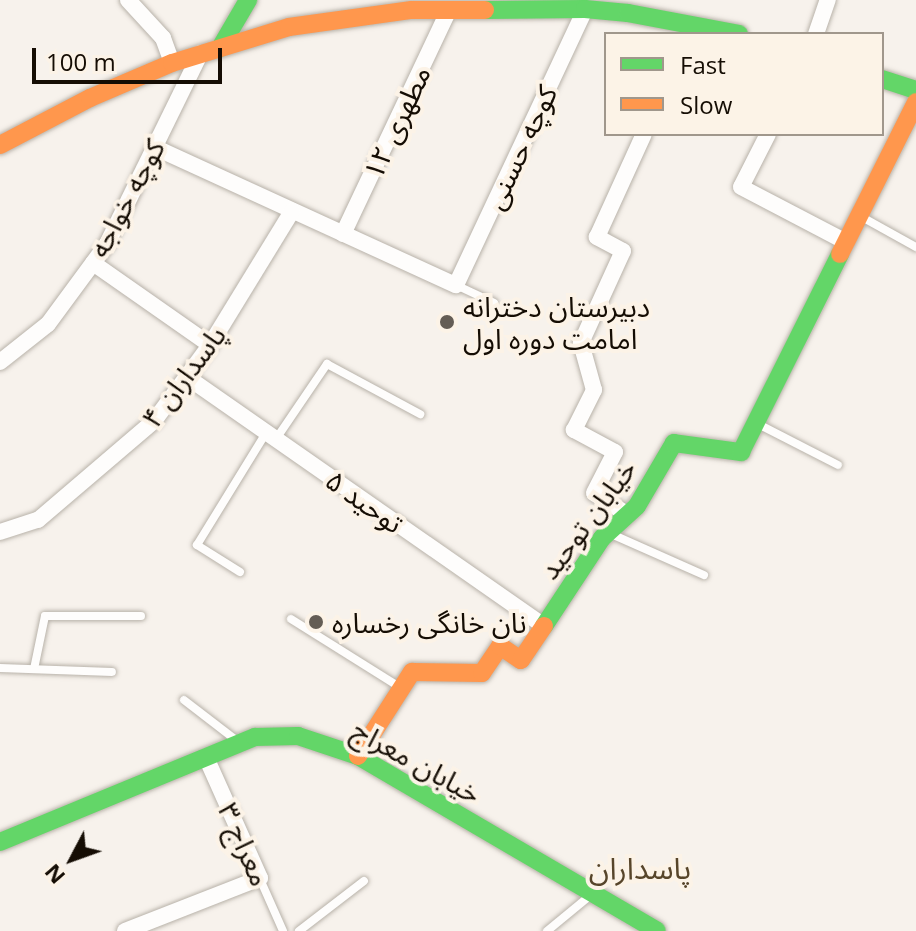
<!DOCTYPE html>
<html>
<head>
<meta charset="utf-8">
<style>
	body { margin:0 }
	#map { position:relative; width:916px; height:931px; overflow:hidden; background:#f7f2ec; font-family:"Open Sans","Noto Sans Arabic",sans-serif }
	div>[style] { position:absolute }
	.roads { filter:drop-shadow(0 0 2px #b8b2a9) drop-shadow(0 0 2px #b8b2a9) }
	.lane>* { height:8px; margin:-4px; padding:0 4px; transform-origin:4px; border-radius:4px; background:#fefdfc }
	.street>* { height:16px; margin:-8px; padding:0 8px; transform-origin:8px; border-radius:8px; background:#fefdfc }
	.fast>* { height:18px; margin:-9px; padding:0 9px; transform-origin:9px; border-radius:9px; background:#63d668 }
	.slow>* { height:18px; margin:-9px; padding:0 9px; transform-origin:9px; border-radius:9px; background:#ff974d }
	.dots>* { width:22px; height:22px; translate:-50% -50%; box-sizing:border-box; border:4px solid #fcf3e7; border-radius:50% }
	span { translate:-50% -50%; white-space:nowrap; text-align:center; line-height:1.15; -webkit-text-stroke:8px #fcf3e7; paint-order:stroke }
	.street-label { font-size:28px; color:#150d04 }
	.poi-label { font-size:28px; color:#150d04 }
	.left { translate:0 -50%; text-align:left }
	.neighbourhood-label { font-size:30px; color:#57452a }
	.legend { position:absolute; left:604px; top:32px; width:280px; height:104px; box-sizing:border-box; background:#fcf3e7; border:2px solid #a0978c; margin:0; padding:10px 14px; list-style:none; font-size:24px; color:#150d04 }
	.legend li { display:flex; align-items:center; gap:16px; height:40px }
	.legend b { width:40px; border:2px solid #a0978c }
	.north { position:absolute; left:32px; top:819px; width:80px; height:80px; -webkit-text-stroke:6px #fcf3e7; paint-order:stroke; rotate:229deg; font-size:22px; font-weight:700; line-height:32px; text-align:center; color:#150d04 }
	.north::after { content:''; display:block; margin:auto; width:28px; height:36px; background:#150d04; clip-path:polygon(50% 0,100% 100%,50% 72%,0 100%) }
	.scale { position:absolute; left:32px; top:48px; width:190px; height:36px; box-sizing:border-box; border:4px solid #150d04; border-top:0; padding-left:10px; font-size:24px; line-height:28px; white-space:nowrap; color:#150d04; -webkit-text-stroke:6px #fcf3e7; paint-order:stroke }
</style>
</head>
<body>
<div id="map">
	<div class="roads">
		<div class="lane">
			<i style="left:860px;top:216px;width:64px;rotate:29deg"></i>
			<i style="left:456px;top:285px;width:42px;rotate:25.3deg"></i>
			<i style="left:756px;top:423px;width:92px;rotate:27.1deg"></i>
			<i style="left:276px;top:439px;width:91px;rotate:-55.8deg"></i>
			<i style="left:327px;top:364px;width:106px;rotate:28.3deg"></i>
			<i style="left:609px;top:533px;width:104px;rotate:23.9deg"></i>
			<i style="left:240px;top:572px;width:51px;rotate:-147.9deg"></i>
			<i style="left:197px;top:545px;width:132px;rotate:-58.4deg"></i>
			<i style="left:291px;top:619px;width:130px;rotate:32.1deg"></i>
			<i style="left:0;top:668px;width:112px;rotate:2deg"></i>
			<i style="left:34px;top:669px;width:54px;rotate:-78.3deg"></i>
			<i style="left:45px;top:616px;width:96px"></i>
			<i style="left:184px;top:700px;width:66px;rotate:37.6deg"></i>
			<i style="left:260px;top:879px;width:57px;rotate:66.1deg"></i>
			<i style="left:299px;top:931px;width:82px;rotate:-37.6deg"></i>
			<i style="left:547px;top:931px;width:58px;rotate:-39.4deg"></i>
		</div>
		<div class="street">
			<i style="left:128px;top:0;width:52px;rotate:47.4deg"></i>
			<i style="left:163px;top:38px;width:27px;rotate:70deg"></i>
			<i style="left:816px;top:34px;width:36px;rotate:-71deg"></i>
			<i style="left:768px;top:134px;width:59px;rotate:117deg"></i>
			<i style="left:741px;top:187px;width:119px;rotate:27.6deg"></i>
			<i style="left:154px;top:147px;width:332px;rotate:24.6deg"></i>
			<i style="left:456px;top:285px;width:305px;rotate:-64.9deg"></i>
			<i style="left:343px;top:234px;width:248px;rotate:-64.7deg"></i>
			<i style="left:93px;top:263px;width:143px;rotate:35deg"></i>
			<i style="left:0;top:362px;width:61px;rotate:-38.4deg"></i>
			<i style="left:48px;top:324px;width:99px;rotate:-53.6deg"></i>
			<i style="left:107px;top:244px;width:212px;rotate:-63.9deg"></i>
			<i style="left:187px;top:377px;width:435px;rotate:34.9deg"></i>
			<i style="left:628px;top:515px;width:40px;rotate:-147.1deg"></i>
			<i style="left:594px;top:493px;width:46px;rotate:-62.9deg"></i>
			<i style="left:615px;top:452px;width:47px;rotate:-151.8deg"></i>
			<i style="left:574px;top:430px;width:45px;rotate:-63.4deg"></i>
			<i style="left:594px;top:390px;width:49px;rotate:-105.5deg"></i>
			<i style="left:581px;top:343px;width:101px;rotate:-65.5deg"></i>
			<i style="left:623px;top:251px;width:30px;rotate:-152deg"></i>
			<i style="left:597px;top:237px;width:113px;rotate:-65.5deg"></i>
			<i style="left:0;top:532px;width:40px;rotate:-18deg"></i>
			<i style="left:38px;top:520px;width:153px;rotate:-40.5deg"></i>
			<i style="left:154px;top:421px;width:94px;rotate:-53.6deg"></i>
			<i style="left:210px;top:345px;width:157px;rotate:-58.5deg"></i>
			<i style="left:125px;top:931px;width:145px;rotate:-21.4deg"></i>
			<i style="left:260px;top:878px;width:133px;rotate:-114.1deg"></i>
		</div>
		<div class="fast">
			<i style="left:485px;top:10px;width:100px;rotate:-0.6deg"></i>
			<i style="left:585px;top:9px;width:43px;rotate:5.3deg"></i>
			<i style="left:628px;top:13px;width:113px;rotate:10.7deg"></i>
			<i style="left:220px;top:48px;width:56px;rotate:-59.7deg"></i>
			<i style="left:882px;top:79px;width:36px;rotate:18deg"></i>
			<i style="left:544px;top:626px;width:105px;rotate:-56.6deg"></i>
			<i style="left:602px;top:538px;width:47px;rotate:-42.4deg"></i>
			<i style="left:637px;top:506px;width:73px;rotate:-59.6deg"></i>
			<i style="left:674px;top:443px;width:68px;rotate:7.7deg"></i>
			<i style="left:741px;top:452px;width:221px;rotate:-63.4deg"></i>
			<i style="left:0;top:842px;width:276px;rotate:-22.4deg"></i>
			<i style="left:255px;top:737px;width:43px;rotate:-1.3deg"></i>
			<i style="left:298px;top:736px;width:63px;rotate:18.4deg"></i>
			<i style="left:358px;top:756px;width:346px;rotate:30.3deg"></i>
		</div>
		<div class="slow">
			<i style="left:0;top:145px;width:102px;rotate:-27.6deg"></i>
			<i style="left:90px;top:98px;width:89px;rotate:-23.1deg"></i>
			<i style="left:172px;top:63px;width:122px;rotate:-17.1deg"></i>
			<i style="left:289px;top:27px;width:124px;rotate:-7.9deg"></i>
			<i style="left:412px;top:10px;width:73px"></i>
			<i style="left:840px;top:254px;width:170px;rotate:-63.4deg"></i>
			<i style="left:358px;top:756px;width:100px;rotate:-57.3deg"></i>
			<i style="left:412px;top:672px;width:70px;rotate:0.8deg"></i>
			<i style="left:482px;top:673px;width:32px;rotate:-56deg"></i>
			<i style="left:500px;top:646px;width:25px;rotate:34deg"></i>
			<i style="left:521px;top:660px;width:41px;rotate:-55.9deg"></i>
		</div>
	</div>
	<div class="dots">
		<i style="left:447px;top:322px;background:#645d55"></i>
		<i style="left:316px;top:622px;background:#645d55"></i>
	</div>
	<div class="street-label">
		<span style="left:396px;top:122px;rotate:-65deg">مطهری ۱۲</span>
		<span style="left:520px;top:147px;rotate:-65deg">کوچه حسنی</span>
		<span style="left:126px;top:198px;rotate:-62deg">کوچه خواجه</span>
		<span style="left:183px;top:376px;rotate:-53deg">پاسداران ۴</span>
		<span style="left:365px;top:501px;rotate:35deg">توحید ۵</span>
		<span style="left:587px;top:519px;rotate:-53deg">خیابان توحید</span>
		<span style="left:417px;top:761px;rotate:29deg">خیابان معراج</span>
		<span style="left:245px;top:844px;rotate:66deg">معراج ۳</span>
	</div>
	<div class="poi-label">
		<span class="left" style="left:463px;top:322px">دبیرستان دخترانه<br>امامت دوره اول</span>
		<span class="left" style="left:332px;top:622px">نان خانگی رخساره</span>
	</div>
	<div class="neighbourhood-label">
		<span style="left:640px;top:868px">پاسداران</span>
	</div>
	<ul class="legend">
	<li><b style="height:10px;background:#63d668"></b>Fast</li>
	<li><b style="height:10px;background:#ff974d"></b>Slow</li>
	</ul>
	<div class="north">N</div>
	<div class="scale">100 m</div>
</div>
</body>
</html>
